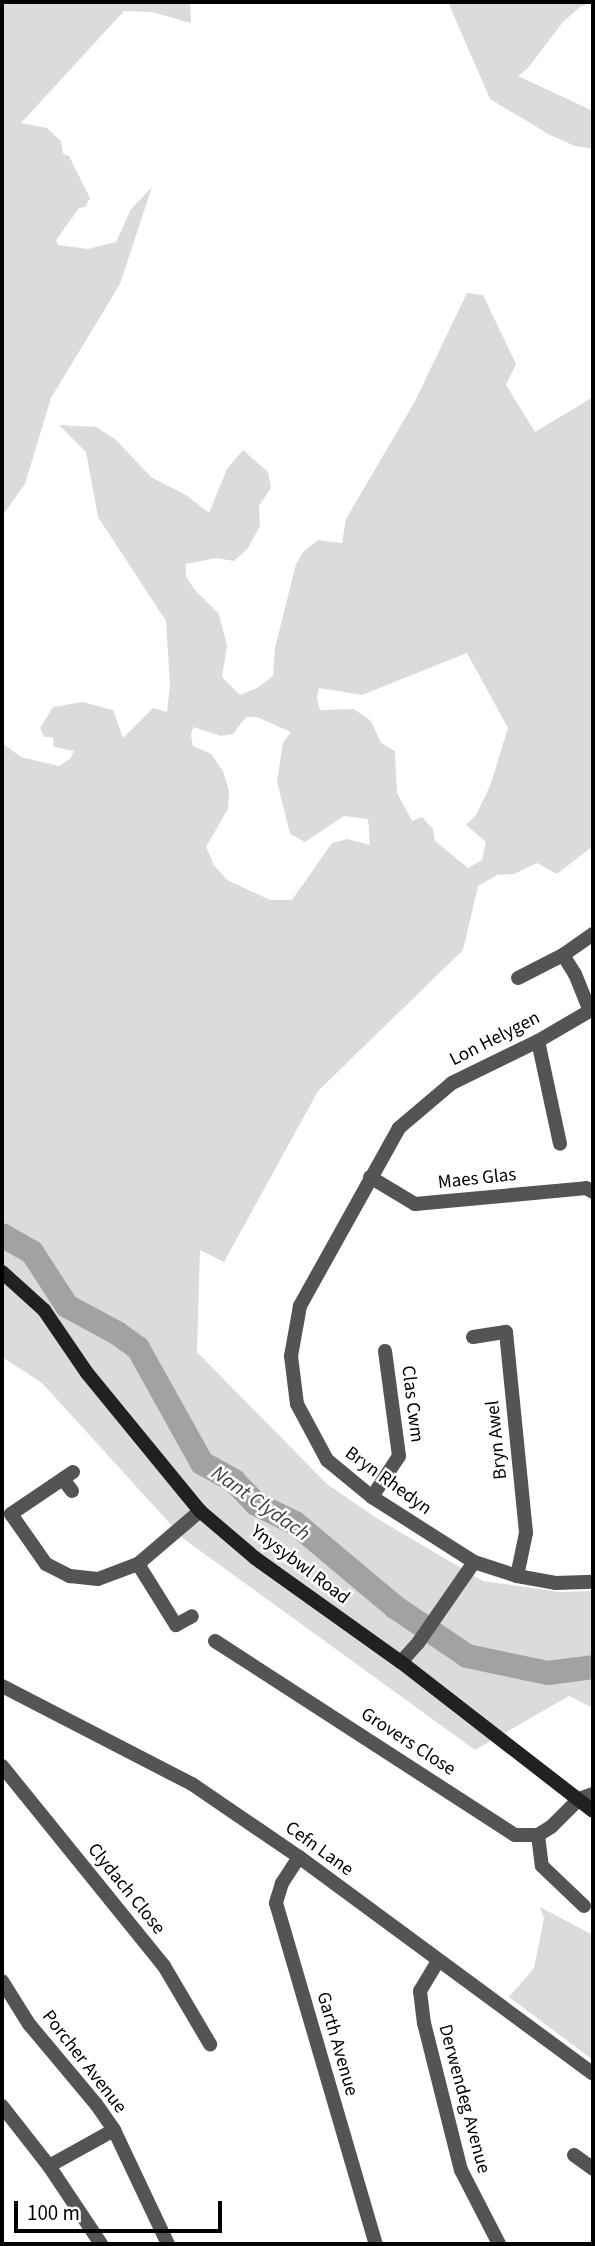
<!DOCTYPE html>
<html>
<head>
<meta charset="utf-8">
<style>
	body { margin:0 }
	#map { position:relative; width:595px; height:2246px; overflow:hidden; background:#fff; font-family:"Source Sans 3",sans-serif }
	div>[style] { position:absolute }
	.green>* { inset:0; background:#dbdbdb }
	.river>* { height:24px; margin:-12px; padding:0 12px; transform-origin:12px; border-radius:12px; background:#a2a2a2 }
	.minor>* { height:14px; margin:-7px; padding:0 7px; transform-origin:7px; border-radius:7px; background:#545454 }
	.secondary>* { height:14px; margin:-7px; padding:0 7px; transform-origin:7px; border-radius:7px; background:#212121 }
	span { translate:-50% -50%; white-space:nowrap; text-align:center; line-height:1.15; -webkit-text-stroke:5px #fff; paint-order:stroke }
	.street-label { font-size:19px; color:#000 }
	.water-label { font-size:21px; color:#434343; font-style:italic }
	.frame { position:absolute; inset:0; border:4px solid #000; pointer-events:none }
	.scale { position:absolute; left:14px; top:2201px; width:208px; height:32px; box-sizing:border-box; border:4px solid #000; border-top:0; padding-left:9px; font-size:21px; line-height:24px; white-space:nowrap; color:#000; -webkit-text-stroke:5px #fff; paint-order:stroke }
</style>
</head>
<body>
<div id="map">
	<div class="green">
		<i style="clip-path:polygon(2px 2px,190px 2px,191px 23px,152px 12px,124px 11px,21px 123px,47px 128px,61px 141px,63px 154px,69px 156px,90px 198px,85px 207px,79px 208px,56px 240px,58px 245px,88px 249px,116px 242px,131px 209px,152px 187px,120px 284px,51px 398px,25px 484px,2px 516px)"></i>
		<i style="clip-path:polygon(448px 2px,593px 2px,580px 7px,563px 22px,528px 68px,518px 76px,593px 111px,593px 149px,575px 146px,550px 135px,490px 99px)"></i>
		<i style="clip-path:polygon(evenodd,467px 293px,483px 295px,516px 364px,506px 385px,535px 432px,593px 397px,593px 846px,557px 874px,537px 863px,514px 874px,497px 875px,478px 886px,463px 950px,318px 1091px,224px 1262px,200px 1250px,197px 1352px,327px 1484px,378px 1519px,483px 1581px,560px 1592px,593px 1591px,593px 1708px,569px 1696px,475px 1750px,184px 1539px,42px 1383px,2px 1357px,2px 743px,21px 757px,59px 766px,70px 759px,74px 751px,54px 747px,53px 737px,44px 737px,40px 728px,53px 707px,83px 702px,113px 710px,123px 738px,153px 708px,167px 712px,170px 685px,166px 621px,98px 517px,86px 452px,59px 425px,96px 427px,115px 439px,151px 477px,186px 495px,209px 513px,227px 469px,243px 450px,268px 472px,271px 488px,259px 506px,260px 526px,248px 548px,234px 561px,216px 558px,186px 564px,186px 576px,194px 589px,219px 614px,227px 646px,222px 677px,240px 695px,257px 688px,273px 676px,275px 648px,296px 564px,303px 552px,318px 540px,342px 543px,346px 519px,415px 401px,467px 293px,467px 653px,508px 728px,490px 786px,476px 815px,466px 825px,486px 842px,482px 860px,468px 868px,435px 841px,433px 829px,422px 817px,412px 821px,397px 793px,395px 751px,381px 743px,371px 721px,354px 709px,320px 710px,317px 698px,319px 688px,362px 695px,467px 653px,467px 293px,246px 717px,257px 717px,291px 732px,283px 743px,277px 781px,290px 834px,305px 842px,344px 816px,368px 819px,370px 845px,347px 839px,332px 843px,292px 900px,270px 900px,227px 880px,214px 865px,206px 847px,228px 809px,229px 791px,223px 771px,211px 754px,193px 746px,191px 735px,193px 727px,221px 736px,233px 734px,246px 717px)"></i>
		<i style="clip-path:polygon(540px 1907px,593px 1935px,593px 2060px,509px 1997px,534px 1968px,544px 1918px)"></i>
	</div>
	<div class="river">
		<i style="left:2px;top:1235px;width:34px;rotate:30deg"></i>
		<i style="left:32px;top:1252px;width:64px;rotate:57.1deg"></i>
		<i style="left:67px;top:1306px;width:57px;rotate:28.4deg"></i>
		<i style="left:117px;top:1333px;width:26px;rotate:36deg"></i>
		<i style="left:138px;top:1348px;width:132px;rotate:60.9deg"></i>
		<i style="left:202px;top:1463px;width:37px;rotate:29deg"></i>
		<i style="left:234px;top:1481px;width:32px;rotate:46deg"></i>
		<i style="left:256px;top:1504px;width:43px;rotate:26deg"></i>
		<i style="left:295px;top:1523px;width:131px;rotate:40deg"></i>
		<i style="left:395px;top:1607px;width:87px;rotate:34.2deg"></i>
		<i style="left:467px;top:1656px;width:83px;rotate:11.9deg"></i>
		<i style="left:548px;top:1673px;width:45px;rotate:-7.6deg"></i>
	</div>
	<div class="minor">
		<i style="left:563px;top:955px;width:37px;rotate:-35deg"></i>
		<i style="left:518px;top:978px;width:51px;rotate:-27.1deg"></i>
		<i style="left:563px;top:955px;width:22px;rotate:58deg"></i>
		<i style="left:575px;top:974px;width:40px;rotate:68deg"></i>
		<i style="left:593px;top:1009px;width:64px;rotate:149.8deg"></i>
		<i style="left:538px;top:1041px;width:96px;rotate:154deg"></i>
		<i style="left:452px;top:1083px;width:70px;rotate:139.7deg"></i>
		<i style="left:399px;top:1128px;width:204px;rotate:119.1deg"></i>
		<i style="left:300px;top:1306px;width:51px;rotate:100.2deg"></i>
		<i style="left:291px;top:1356px;width:48px;rotate:82.9deg"></i>
		<i style="left:297px;top:1404px;width:64px;rotate:61.8deg"></i>
		<i style="left:327px;top:1460px;width:58px;rotate:39.4deg"></i>
		<i style="left:372px;top:1497px;width:121px;rotate:32.5deg"></i>
		<i style="left:474px;top:1562px;width:45px;rotate:18deg"></i>
		<i style="left:517px;top:1576px;width:39px;rotate:10deg"></i>
		<i style="left:555px;top:1583px;width:38px;rotate:-2deg"></i>
		<i style="left:538px;top:1041px;width:105px;rotate:77.9deg"></i>
		<i style="left:370px;top:1177px;width:52px;rotate:31deg"></i>
		<i style="left:415px;top:1204px;width:172px;rotate:-5.3deg"></i>
		<i style="left:586px;top:1188px;width:8px;rotate:30deg"></i>
		<i style="left:473px;top:1337px;width:33px;rotate:-9deg"></i>
		<i style="left:506px;top:1332px;width:202px;rotate:84.3deg"></i>
		<i style="left:526px;top:1533px;width:44px;rotate:101.8deg"></i>
		<i style="left:73px;top:1472px;width:75px;rotate:145.9deg"></i>
		<i style="left:11px;top:1514px;width:61px;rotate:55deg"></i>
		<i style="left:46px;top:1564px;width:27px;rotate:27deg"></i>
		<i style="left:70px;top:1576px;width:28px;rotate:6deg"></i>
		<i style="left:98px;top:1579px;width:43px;rotate:-20.6deg"></i>
		<i style="left:138px;top:1564px;width:82px;rotate:-40.5deg"></i>
		<i style="left:63px;top:1479px;width:15px;rotate:53deg"></i>
		<i style="left:372px;top:1497px;width:49px;rotate:-56.6deg"></i>
		<i style="left:399px;top:1456px;width:106px;rotate:-97.6deg"></i>
		<i style="left:138px;top:1564px;width:72px;rotate:58.1deg"></i>
		<i style="left:176px;top:1625px;width:18px;rotate:-29deg"></i>
		<i style="left:215px;top:1641px;width:357px;rotate:32.9deg"></i>
		<i style="left:515px;top:1835px;width:23px"></i>
		<i style="left:538px;top:1835px;width:15px;rotate:-32deg"></i>
		<i style="left:551px;top:1827px;width:40px;rotate:-45deg"></i>
		<i style="left:579px;top:1799px;width:15px;rotate:-20deg"></i>
		<i style="left:401px;top:1662px;width:25px;rotate:-48deg"></i>
		<i style="left:418px;top:1643px;width:98px;rotate:-55.3deg"></i>
		<i style="left:2px;top:1686px;width:214px;rotate:27.3deg"></i>
		<i style="left:192px;top:1784px;width:130px;rotate:34.3deg"></i>
		<i style="left:299px;top:1857px;width:365px;rotate:36.4deg"></i>
		<i style="left:2px;top:1766px;width:257px;rotate:51deg"></i>
		<i style="left:164px;top:1966px;width:91px;rotate:59.5deg"></i>
		<i style="left:538px;top:1835px;width:31px;rotate:83deg"></i>
		<i style="left:542px;top:1866px;width:58px;rotate:43.6deg"></i>
		<i style="left:299px;top:1857px;width:31px;rotate:123deg"></i>
		<i style="left:282px;top:1883px;width:21px;rotate:107deg"></i>
		<i style="left:276px;top:1903px;width:355px;rotate:73.7deg"></i>
		<i style="left:438px;top:1961px;width:35px;rotate:121deg"></i>
		<i style="left:420px;top:1991px;width:32px;rotate:83deg"></i>
		<i style="left:424px;top:2023px;width:152px;rotate:75.9deg"></i>
		<i style="left:461px;top:2170px;width:83px;rotate:62.8deg"></i>
		<i style="left:2px;top:1981px;width:51px;rotate:57.9deg"></i>
		<i style="left:29px;top:2024px;width:104px;rotate:50.1deg"></i>
		<i style="left:96px;top:2104px;width:32px;rotate:55deg"></i>
		<i style="left:114px;top:2130px;width:126px;rotate:64.7deg"></i>
		<i style="left:2px;top:2106px;width:76px;rotate:51.9deg"></i>
		<i style="left:49px;top:2166px;width:94px;rotate:56.3deg"></i>
		<i style="left:574px;top:2155px;width:24px;rotate:36deg"></i>
		<i style="left:49px;top:2166px;width:74px;rotate:-29deg"></i>
	</div>
	<div class="secondary">
		<i style="left:2px;top:1272px;width:57px;rotate:42.1deg"></i>
		<i style="left:44px;top:1310px;width:76px;rotate:55.7deg"></i>
		<i style="left:87px;top:1373px;width:178px;rotate:50.7deg"></i>
		<i style="left:200px;top:1511px;width:72px;rotate:40.5deg"></i>
		<i style="left:255px;top:1558px;width:179px;rotate:35.5deg"></i>
		<i style="left:401px;top:1662px;width:243px;rotate:37.8deg"></i>
	</div>
	<div class="street-label">
		<span style="left:495px;top:1039px;rotate:-27deg">Lon Helygen</span>
		<span style="left:477px;top:1179px;rotate:-6deg">Maes Glas</span>
		<span style="left:412px;top:1404px;rotate:83deg">Clas Cwm</span>
		<span style="left:497px;top:1440px;rotate:-96deg">Bryn Awel</span>
		<span style="left:388px;top:1481px;rotate:36deg">Bryn Rhedyn</span>
		<span style="left:300px;top:1565px;rotate:37deg">Ynysybwl Road</span>
		<span style="left:408px;top:1742px;rotate:33deg">Grovers Close</span>
		<span style="left:319px;top:1849px;rotate:36deg">Cefn Lane</span>
		<span style="left:126px;top:1889px;rotate:51deg">Clydach Close</span>
		<span style="left:337px;top:2044px;rotate:74deg">Garth Avenue</span>
		<span style="left:84px;top:2062px;rotate:52deg">Porcher Avenue</span>
		<span style="left:464px;top:2099px;rotate:75deg">Derwendeg Avenue</span>
	</div>
	<div class="water-label">
		<span style="left:261px;top:1503px;rotate:35deg">Nant Clydach</span>
	</div>
	<div class="frame"></div>
	<div class="scale">100 m</div>
</div>
</body>
</html>
